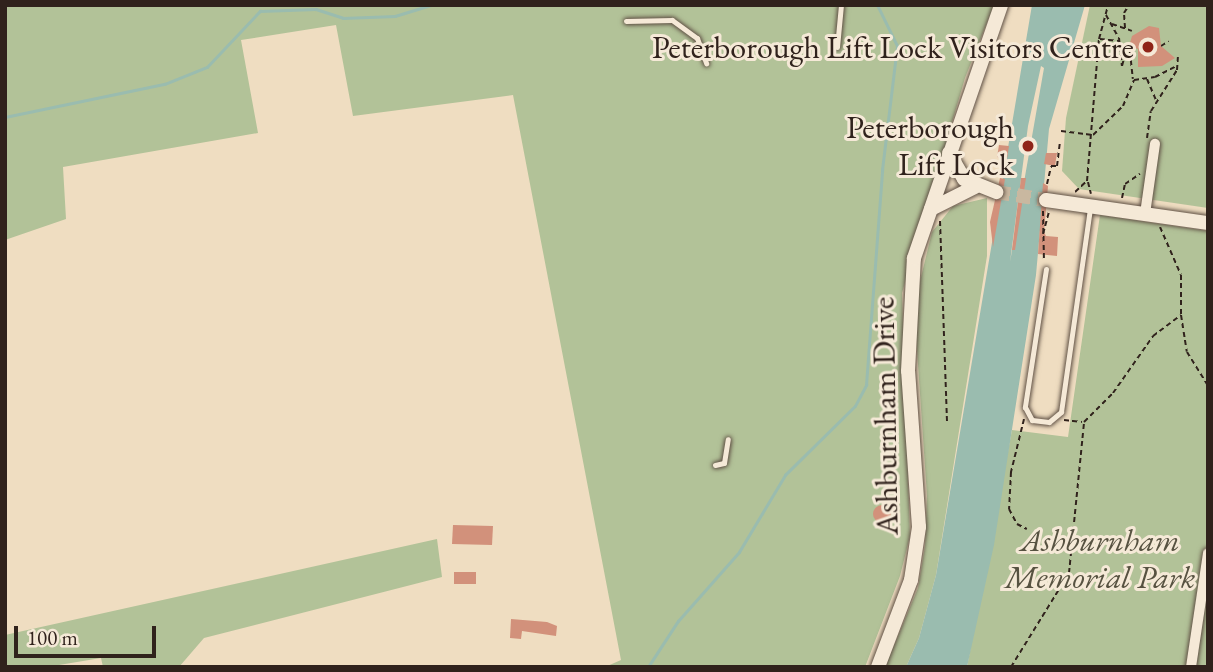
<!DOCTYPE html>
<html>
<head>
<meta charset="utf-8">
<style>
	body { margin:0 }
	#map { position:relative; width:1213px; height:672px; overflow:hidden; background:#efddc1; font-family:"EB Garamond",serif }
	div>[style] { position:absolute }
	.green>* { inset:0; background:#b2c298 }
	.water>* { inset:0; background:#9abcaf }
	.stream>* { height:2.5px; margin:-1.25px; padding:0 1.25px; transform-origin:1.25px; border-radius:1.25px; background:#9abcaf }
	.building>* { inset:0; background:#d2917b }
	.round { border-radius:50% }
	.secondary-tunnel>* { height:14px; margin-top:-7px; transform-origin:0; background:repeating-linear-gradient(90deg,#c9b8a0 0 14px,transparent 0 21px) }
	.path>* { height:2px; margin-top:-1px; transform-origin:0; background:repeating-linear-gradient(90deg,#30221c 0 5px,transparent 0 8.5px) }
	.roads { filter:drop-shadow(0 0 2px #605145) drop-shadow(0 0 2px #605145) }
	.lane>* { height:5px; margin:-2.5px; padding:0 2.5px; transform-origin:2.5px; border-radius:2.5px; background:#f5e9d7 }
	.street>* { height:10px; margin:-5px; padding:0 5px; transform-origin:5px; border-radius:5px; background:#f5e9d7 }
	.secondary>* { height:14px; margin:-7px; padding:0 7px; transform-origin:7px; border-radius:7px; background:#f5e9d7 }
	.dots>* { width:19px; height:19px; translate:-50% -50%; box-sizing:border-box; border:4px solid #f5e9d7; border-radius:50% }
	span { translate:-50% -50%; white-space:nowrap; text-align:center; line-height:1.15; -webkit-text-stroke:6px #f5e9d7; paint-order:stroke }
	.poi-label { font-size:32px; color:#30221c }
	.right { translate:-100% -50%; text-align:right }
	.street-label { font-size:32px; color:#30221c }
	.park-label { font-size:32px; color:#575241; font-style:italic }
	.frame { position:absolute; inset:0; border:7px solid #30221c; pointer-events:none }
	.scale { position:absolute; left:14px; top:626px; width:142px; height:32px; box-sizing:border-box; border:4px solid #30221c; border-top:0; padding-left:9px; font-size:21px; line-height:24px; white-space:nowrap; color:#30221c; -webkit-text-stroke:5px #f5e9d7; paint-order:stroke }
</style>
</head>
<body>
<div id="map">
	<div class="green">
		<i style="clip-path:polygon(5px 5px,994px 5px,965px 78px,902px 293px,910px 536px,900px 576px,865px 667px,605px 667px,621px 660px,513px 95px,353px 116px,336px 25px,241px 40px,258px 133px,63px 167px,66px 219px,5px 240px)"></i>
		<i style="clip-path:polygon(1090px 5px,1208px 5px,1208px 208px,1079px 189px,1062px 171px,1066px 118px)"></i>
		<i style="clip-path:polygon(987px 198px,987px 256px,936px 575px,919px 638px,906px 667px,885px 667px,918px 588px,925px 546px,927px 496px,914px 306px,932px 232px,953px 206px)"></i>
		<i style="clip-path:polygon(1100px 215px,1208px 231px,1208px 667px,967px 667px,1012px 430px,1068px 437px)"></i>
		<i style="clip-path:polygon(437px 539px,442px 577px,204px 638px,179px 667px,103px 667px,101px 658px,47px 667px,5px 667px,5px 635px)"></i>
	</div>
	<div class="water">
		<i style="clip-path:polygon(evenodd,1032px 5px,1085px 5px,1049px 129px,1036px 275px,994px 545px,967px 667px,906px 667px,919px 638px,936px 575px,1032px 5px,1041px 66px,1044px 68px,1010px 262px,1028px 126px,1041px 66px)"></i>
	</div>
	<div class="stream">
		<i style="left:5px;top:117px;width:163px;rotate:-11.7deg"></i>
		<i style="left:165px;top:84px;width:45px;rotate:-22deg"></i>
		<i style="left:207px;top:67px;width:77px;rotate:-46.6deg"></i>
		<i style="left:260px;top:11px;width:56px;rotate:-2deg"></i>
		<i style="left:316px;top:9px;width:28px;rotate:18deg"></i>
		<i style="left:343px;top:18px;width:52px;rotate:-2.2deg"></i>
		<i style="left:395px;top:16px;width:37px;rotate:-17deg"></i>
		<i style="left:648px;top:667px;width:55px;rotate:-56.9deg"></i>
		<i style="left:678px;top:621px;width:92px;rotate:-48.5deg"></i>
		<i style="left:739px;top:552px;width:90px;rotate:-59.1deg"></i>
		<i style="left:785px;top:475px;width:98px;rotate:-44.6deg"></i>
		<i style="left:855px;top:406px;width:24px;rotate:-62deg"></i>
		<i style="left:866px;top:385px;width:216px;rotate:-85.7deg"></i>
		<i style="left:882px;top:170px;width:125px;rotate:-83.1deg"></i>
		<i style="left:897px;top:46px;width:46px;rotate:-116deg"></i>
	</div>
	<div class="building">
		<i style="clip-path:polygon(1149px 26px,1159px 28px,1161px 46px,1175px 58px,1162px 66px,1138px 67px,1138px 49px,1129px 46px,1132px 36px)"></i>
		<i style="clip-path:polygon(999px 145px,1009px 146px,1007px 159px,997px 157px)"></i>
		<i style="clip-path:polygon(1046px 153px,1057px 153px,1055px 166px,1044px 164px)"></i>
		<i style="clip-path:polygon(1000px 178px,1005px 179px,993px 247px,990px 222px)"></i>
		<i style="clip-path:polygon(1021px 178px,1026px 178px,1015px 250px,1012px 250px)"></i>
		<i style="clip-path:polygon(1043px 183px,1048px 186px,1044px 232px,1046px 236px,1058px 237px,1057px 256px,1038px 254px)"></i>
		<i class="round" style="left:873px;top:505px;width:18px;height:18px"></i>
		<i style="clip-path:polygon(453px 525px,493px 526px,492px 545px,452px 544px)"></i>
		<i style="clip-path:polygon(454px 572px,476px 572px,476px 584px,454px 584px)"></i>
		<i style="clip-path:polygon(511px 619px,547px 622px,557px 626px,556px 636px,522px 631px,521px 639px,510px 638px)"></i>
	</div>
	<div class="secondary-tunnel">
		<i style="left:996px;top:192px;width:51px;rotate:9.1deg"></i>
	</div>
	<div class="path">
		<i style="left:1106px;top:15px;width:26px;rotate:61deg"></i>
		<i style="left:1119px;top:38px;width:28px;rotate:84deg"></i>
		<i style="left:1122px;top:66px;width:20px;rotate:-75deg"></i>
		<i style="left:1127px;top:47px;width:6px;rotate:59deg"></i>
		<i style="left:1130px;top:52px;width:27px;rotate:84deg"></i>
		<i style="left:1112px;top:24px;width:21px;rotate:19deg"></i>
		<i style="left:1125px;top:28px;width:15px;rotate:-94deg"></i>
		<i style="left:1124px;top:13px;width:9px;rotate:-58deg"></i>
		<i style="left:1100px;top:39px;width:19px;rotate:6deg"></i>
		<i style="left:1161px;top:46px;width:9px;rotate:-32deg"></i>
		<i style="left:1147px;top:79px;width:23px;rotate:67deg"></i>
		<i style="left:1061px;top:131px;width:32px;rotate:7deg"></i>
		<i style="left:1093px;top:135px;width:42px;rotate:-44deg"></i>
		<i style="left:1123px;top:106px;width:28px;rotate:-67deg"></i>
		<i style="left:1134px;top:80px;width:21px;rotate:-8deg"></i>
		<i style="left:1155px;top:77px;width:25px;rotate:-27deg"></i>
		<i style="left:1147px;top:138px;width:27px;rotate:-82deg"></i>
		<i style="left:1151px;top:111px;width:49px;rotate:-57.6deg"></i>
		<i style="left:1177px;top:70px;width:13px;rotate:-86deg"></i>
		<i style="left:1088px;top:182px;width:12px;rotate:76deg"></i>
		<i style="left:1047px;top:184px;width:18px;rotate:-77deg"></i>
		<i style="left:1051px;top:166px;width:6px"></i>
		<i style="left:1057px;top:166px;width:25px;rotate:-83deg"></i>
		<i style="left:1075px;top:192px;width:16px;rotate:-43deg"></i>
		<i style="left:1087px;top:181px;width:143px;rotate:-85.2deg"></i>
		<i style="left:1099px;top:39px;width:35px;rotate:-75deg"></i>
		<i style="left:1122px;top:198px;width:14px;rotate:-78deg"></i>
		<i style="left:1125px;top:184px;width:18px;rotate:-34deg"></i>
		<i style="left:1043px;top:211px;width:50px;rotate:88.9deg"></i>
		<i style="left:940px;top:221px;width:204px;rotate:88deg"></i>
		<i style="left:1160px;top:227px;width:52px;rotate:66.4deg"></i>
		<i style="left:1181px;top:275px;width:40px;rotate:90deg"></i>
		<i style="left:1181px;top:315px;width:37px;rotate:81deg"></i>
		<i style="left:1187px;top:352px;width:40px;rotate:58deg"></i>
		<i style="left:1043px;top:234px;width:23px;rotate:-75deg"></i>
		<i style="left:1024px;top:419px;width:55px;rotate:103.8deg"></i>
		<i style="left:1011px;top:472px;width:37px;rotate:93deg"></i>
		<i style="left:1009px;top:509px;width:17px;rotate:62deg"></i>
		<i style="left:1017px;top:524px;width:11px;rotate:27deg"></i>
		<i style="left:1064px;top:420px;width:18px;rotate:6deg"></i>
		<i style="left:1011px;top:667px;width:110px;rotate:-58.3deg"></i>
		<i style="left:1069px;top:573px;width:152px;rotate:-84.3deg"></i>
		<i style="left:1084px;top:422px;width:41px;rotate:-45deg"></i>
		<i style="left:1113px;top:393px;width:70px;rotate:-54.9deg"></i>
		<i style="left:1153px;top:336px;width:35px;rotate:-37deg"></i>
	</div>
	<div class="roads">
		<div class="lane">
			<i style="left:626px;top:21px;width:46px;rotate:-1.2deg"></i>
			<i style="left:672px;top:20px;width:31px;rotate:36deg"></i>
			<i style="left:697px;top:38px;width:27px;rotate:70deg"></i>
			<i style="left:837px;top:47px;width:42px;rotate:-84.6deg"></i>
			<i style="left:1046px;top:269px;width:140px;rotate:98.7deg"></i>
			<i style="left:1025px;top:407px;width:15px;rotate:62deg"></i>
			<i style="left:1032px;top:420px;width:17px;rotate:7deg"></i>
			<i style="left:1049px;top:422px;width:16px;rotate:-40deg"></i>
			<i style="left:1061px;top:412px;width:206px;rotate:-81.9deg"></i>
			<i style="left:715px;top:465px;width:9px;rotate:-13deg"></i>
			<i style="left:724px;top:463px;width:24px;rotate:-81deg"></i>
		</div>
		<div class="street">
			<i style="left:1145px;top:214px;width:71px;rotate:-81.9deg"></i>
			<i style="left:1191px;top:667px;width:115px;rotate:-81.5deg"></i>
		</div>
		<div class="secondary">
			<i style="left:949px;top:153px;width:30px;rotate:60deg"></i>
			<i style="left:964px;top:179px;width:35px;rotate:22deg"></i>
			<i style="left:1046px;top:200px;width:164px;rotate:8.1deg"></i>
			<i style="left:931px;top:209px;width:49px;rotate:-26.6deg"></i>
			<i style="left:878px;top:667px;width:93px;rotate:-69.2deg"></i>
			<i style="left:911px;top:580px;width:54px;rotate:-81.4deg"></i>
			<i style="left:919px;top:527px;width:156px;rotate:-94deg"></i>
			<i style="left:908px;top:371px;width:113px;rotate:-87deg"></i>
			<i style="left:914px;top:258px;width:268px;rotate:-71deg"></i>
		</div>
	</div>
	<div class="dots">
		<i style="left:1148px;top:47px;background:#8f2418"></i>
		<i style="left:1028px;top:146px;background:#8f2418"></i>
	</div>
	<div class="poi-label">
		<span class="right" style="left:1134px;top:47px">Peterborough Lift Lock Visitors Centre</span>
		<span class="right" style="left:1014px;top:146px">Peterborough<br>Lift Lock</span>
	</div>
	<div class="street-label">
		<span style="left:885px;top:416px;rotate:-91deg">Ashburnham Drive</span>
	</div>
	<div class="park-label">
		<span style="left:1100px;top:559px">Ashburnham<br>Memorial Park</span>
	</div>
	<div class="frame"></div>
	<div class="scale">100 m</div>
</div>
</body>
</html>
